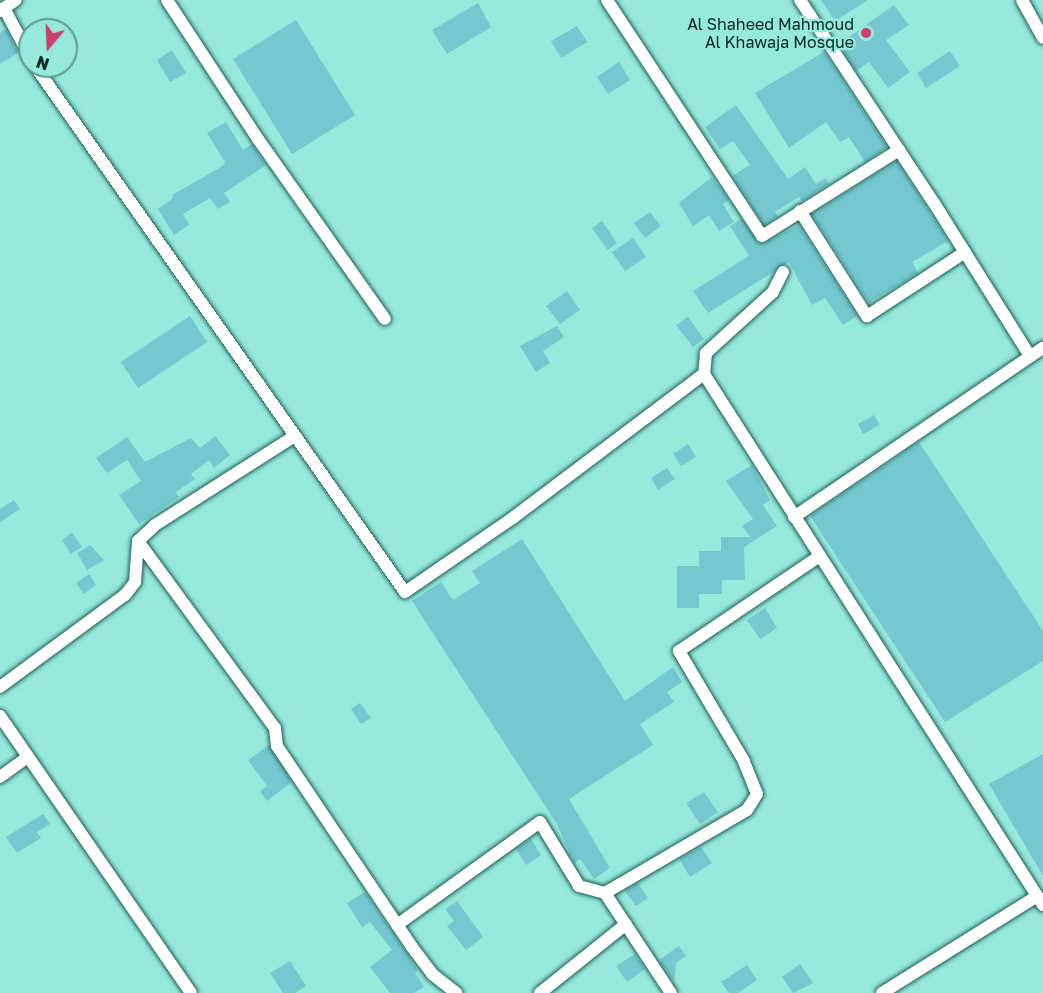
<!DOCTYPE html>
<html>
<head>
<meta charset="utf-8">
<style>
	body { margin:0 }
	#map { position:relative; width:1043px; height:993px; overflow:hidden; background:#97e9dd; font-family:"Golos Text",sans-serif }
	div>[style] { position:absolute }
	.building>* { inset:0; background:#75c8d0 }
	.roads { filter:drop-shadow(0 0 2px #1d5d55) drop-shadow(0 0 2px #1d5d55) }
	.minor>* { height:12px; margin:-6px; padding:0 6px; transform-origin:6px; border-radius:6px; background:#fff }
	.dots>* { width:16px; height:16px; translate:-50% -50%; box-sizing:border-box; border:3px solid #97e9dd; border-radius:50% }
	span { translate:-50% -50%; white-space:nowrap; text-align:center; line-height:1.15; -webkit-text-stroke:4.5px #97e9dd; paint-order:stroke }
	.poi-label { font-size:16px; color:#022622 }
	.right { translate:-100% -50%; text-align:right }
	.north { position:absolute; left:18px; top:18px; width:60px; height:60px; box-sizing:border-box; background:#97e9dd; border:2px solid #5b9b92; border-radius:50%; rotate:199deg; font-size:16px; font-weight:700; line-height:24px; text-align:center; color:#022622 }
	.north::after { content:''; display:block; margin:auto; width:21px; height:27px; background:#cb3e6e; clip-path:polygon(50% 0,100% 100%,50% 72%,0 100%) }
</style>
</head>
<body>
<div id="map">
	<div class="building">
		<i style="clip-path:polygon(821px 0,868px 0,835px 21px)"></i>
		<i style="clip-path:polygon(478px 3px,491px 27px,447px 54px,432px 30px)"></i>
		<i style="clip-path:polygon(894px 5px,909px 25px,886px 40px,910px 72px,888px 88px,869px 62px,856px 71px,839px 44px)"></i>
		<i style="clip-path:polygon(296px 20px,355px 115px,292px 154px,233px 59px)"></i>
		<i style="clip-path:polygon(577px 26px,587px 42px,561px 58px,551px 41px)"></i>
		<i style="clip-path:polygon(6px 29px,18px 53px,0 64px,0 33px)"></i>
		<i style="clip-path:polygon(172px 50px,186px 73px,170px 82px,157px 60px)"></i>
		<i style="clip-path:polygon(950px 51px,960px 66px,926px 88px,917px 73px)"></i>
		<i style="clip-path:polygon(824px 52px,887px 147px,865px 162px,849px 137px,840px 142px,826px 122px,789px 148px,755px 93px)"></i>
		<i style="clip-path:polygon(619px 62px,630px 80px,608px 94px,597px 77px)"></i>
		<i style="clip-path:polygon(736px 105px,788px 179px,805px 167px,816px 184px,826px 178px,829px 184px,802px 201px,799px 197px,775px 212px,778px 216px,764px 225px,732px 176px,750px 165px,733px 141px,720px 149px,705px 127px)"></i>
		<i style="clip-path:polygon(226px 122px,243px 150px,252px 144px,266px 165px,224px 193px,230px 202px,218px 209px,210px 198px,183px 214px,189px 225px,174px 235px,158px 209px,173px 198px,172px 195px,223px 166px,225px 162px,207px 133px)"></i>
		<i style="clip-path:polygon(897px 161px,948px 241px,912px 262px,918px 273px,869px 303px,812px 214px)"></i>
		<i style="clip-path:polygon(712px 177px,729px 200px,723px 204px,734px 222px,719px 231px,709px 215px,693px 226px,679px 203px)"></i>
		<i style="clip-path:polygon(650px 212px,661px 226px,645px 238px,634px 223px)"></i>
		<i style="clip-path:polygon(741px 219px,762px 244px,799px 225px,857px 316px,843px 325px,825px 298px,812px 305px,789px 262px,708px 313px,693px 291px,749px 256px,730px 226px)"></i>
		<i style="clip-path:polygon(602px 221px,617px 243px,608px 250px,592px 228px)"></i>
		<i style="clip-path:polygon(633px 238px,646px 257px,625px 271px,612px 252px)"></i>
		<i style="clip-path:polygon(567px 291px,580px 310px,560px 324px,546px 306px)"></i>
		<i style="clip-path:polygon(190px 316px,207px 342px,138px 388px,121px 362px)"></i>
		<i style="clip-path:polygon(688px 317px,704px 339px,693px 347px,676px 325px)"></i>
		<i style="clip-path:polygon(557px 326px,564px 337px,543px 351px,550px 363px,536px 372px,520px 346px)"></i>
		<i style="clip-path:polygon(874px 415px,880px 425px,863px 434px,858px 424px)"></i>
		<i style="clip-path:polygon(215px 436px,230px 455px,214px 468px,209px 460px,191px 474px,195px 479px,176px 492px,179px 497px,139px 524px,119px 495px,141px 481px,127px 460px,107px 473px,96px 458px,127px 437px,145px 462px,191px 438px,200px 448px)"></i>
		<i style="clip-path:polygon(919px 442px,1043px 631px,1043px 661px,945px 722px,810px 516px)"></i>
		<i style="clip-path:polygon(688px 444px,696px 457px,681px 466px,673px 454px)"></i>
		<i style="clip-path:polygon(752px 465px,770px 500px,763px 505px,777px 526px,744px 547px,745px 580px,722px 580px,722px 594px,699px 594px,699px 608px,677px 608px,677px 566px,699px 566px,699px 551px,721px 551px,721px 537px,750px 537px,742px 526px,753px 519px,726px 481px)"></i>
		<i style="clip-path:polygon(667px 468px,675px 479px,658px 490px,651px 478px)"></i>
		<i style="clip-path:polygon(14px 500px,20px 509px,0 522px,0 509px)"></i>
		<i style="clip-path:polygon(72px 533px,82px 547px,71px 554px,62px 540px)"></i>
		<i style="clip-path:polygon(522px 539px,625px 701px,673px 667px,682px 682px,667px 692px,674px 702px,640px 724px,653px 745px,569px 799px,610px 868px,594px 879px,580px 859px,574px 863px,557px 824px,412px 601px,441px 582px,453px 600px,480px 583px,472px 571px)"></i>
		<i style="clip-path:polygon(90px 545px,104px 560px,87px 570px,77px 553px)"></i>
		<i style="clip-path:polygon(89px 574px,96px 585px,84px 594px,76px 583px)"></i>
		<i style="clip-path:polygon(765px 608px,777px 628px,760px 639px,747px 620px)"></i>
		<i style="clip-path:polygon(360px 703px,371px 718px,361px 724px,351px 709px)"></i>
		<i style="clip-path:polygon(269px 745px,292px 782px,267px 801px,260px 791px,267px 786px,248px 760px)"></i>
		<i style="clip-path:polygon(1043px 754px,1043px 876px,989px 784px)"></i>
		<i style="clip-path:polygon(704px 792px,718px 812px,700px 824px,686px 803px)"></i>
		<i style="clip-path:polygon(43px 814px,50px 824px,37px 832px,41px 838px,17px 853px,6px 837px)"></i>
		<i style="clip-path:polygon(531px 839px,541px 855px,526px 865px,516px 849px)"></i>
		<i style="clip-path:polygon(701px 847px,712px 863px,690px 877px,679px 859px)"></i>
		<i style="clip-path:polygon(638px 883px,648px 898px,636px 906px,625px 891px)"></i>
		<i style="clip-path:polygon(365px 892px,418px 970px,415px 973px,424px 987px,414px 993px,390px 993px,370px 967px,392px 950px,370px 922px,362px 927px,347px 903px)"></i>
		<i style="clip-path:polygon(457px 901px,483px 937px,466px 950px,447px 926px,454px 921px,445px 909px)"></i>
		<i style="clip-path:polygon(679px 946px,686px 956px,676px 963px,674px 983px,659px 960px)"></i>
		<i style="clip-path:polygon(635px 954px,645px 969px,627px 982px,616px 966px)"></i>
		<i style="clip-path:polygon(290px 961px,306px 986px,295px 993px,283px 993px,270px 973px)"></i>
		<i style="clip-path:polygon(800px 964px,813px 983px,793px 993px,782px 977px)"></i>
		<i style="clip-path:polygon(747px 965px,757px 980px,738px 993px,729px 993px,721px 982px)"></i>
	</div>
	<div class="roads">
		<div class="minor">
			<i style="left:167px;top:0;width:166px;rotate:56.8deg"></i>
			<i style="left:258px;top:139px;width:220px;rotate:54.8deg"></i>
			<i style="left:607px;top:0;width:282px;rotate:56.7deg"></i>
			<i style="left:762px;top:236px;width:162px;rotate:-32.1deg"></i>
			<i style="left:800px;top:0;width:243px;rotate:56.6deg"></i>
			<i style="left:934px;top:203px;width:181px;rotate:57.9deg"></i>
			<i style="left:1022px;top:0;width:43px;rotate:61.1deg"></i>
			<i style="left:4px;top:8px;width:55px;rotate:62deg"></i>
			<i style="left:0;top:11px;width:19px;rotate:-35deg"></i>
			<i style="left:35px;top:66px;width:643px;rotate:54.88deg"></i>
			<i style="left:405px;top:592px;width:132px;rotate:-34.5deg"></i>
			<i style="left:514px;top:517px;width:238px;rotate:-37deg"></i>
			<i style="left:800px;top:211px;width:125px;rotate:57.5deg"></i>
			<i style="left:867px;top:316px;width:117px;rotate:-33.1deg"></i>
			<i style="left:783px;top:272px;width:22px;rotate:117deg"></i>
			<i style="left:773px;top:292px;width:91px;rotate:137.7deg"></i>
			<i style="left:706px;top:353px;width:21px;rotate:95deg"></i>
			<i style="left:704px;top:374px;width:630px;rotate:57.45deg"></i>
			<i style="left:794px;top:517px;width:301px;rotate:-34.2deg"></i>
			<i style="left:138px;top:541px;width:232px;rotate:53.8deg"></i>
			<i style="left:275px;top:728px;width:18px;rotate:84deg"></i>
			<i style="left:277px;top:746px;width:242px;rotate:56.1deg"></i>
			<i style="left:412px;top:947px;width:34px;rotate:53deg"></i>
			<i style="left:432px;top:974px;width:31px;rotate:38deg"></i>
			<i style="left:0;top:687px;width:155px;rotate:-36.4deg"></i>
			<i style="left:125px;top:595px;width:16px;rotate:-52deg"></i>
			<i style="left:135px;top:582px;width:41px;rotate:-85.8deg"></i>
			<i style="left:138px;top:541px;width:23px;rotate:-43deg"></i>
			<i style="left:155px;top:525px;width:164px;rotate:-32.5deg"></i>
			<i style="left:0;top:716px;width:336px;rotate:55.4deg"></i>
			<i style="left:0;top:777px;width:34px;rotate:-36deg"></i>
			<i style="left:605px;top:893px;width:164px;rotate:-30.3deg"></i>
			<i style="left:747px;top:810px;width:19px;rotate:-58deg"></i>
			<i style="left:757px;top:794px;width:35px;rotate:-112deg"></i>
			<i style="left:744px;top:761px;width:128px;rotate:-120.6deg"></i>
			<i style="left:679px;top:651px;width:170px;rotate:-34deg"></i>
			<i style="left:397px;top:925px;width:176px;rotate:-35.8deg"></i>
			<i style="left:540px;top:822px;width:75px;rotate:58.6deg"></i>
			<i style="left:579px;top:886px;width:27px;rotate:15deg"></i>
			<i style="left:605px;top:893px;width:120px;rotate:56.6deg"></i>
			<i style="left:540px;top:993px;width:110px;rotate:-38.7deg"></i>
			<i style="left:882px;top:993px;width:183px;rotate:-32deg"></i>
		</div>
	</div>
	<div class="dots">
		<i style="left:866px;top:33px;background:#cb3e6e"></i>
	</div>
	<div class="poi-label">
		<span class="right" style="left:854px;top:33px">Al Shaheed Mahmoud<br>Al Khawaja Mosque</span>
	</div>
	<div class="north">N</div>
</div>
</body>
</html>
